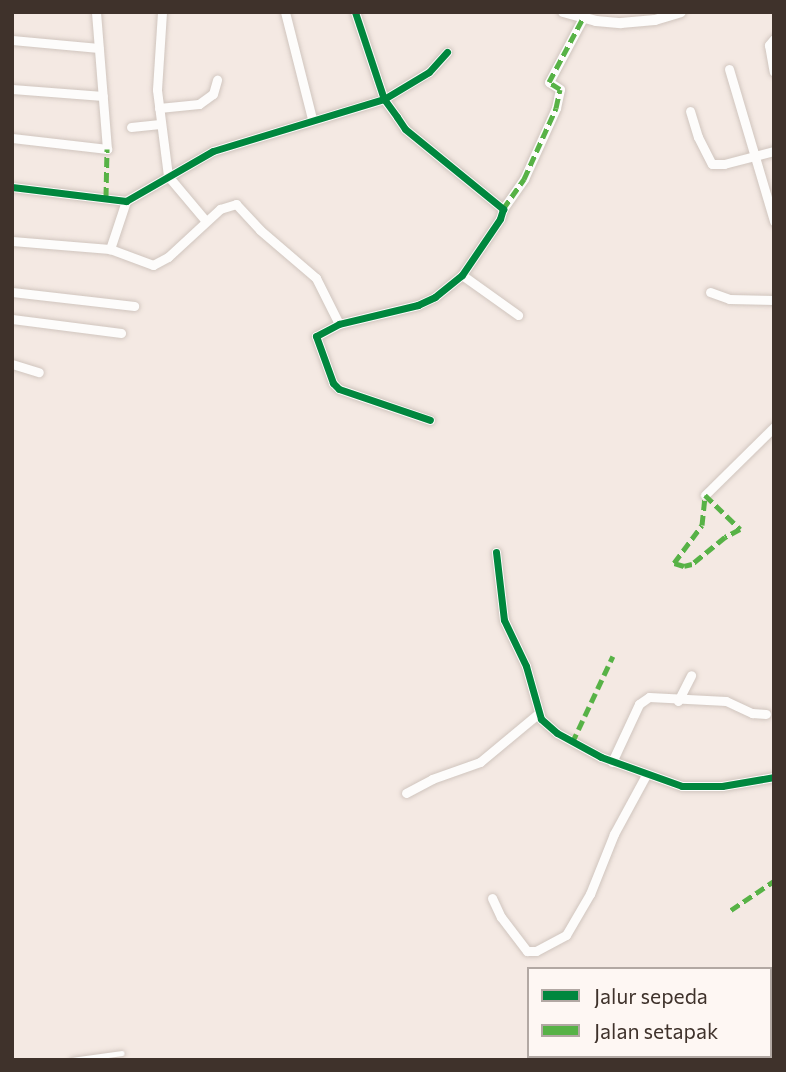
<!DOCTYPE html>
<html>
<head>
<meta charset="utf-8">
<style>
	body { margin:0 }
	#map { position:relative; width:786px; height:1072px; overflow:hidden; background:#f4e9e3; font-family:Commissioner,sans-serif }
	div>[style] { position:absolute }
	.roads { filter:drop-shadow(0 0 2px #d0c5be) drop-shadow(0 0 2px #d0c5be) }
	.service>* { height:4.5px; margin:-2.25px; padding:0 2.25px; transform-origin:2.25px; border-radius:2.25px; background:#fdfcfb }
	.minor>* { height:9px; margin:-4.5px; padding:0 4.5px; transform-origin:4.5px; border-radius:4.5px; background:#fdfcfb }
	.tertiary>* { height:10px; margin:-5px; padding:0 5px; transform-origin:5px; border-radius:5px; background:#fdfcfb }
	.quiet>* { height:5px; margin-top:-2.5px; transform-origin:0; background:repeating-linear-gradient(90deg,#57b246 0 10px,transparent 0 15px) }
	.cycleway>* { height:7px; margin:-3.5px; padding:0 3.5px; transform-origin:3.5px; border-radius:3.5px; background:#00873e }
	span { translate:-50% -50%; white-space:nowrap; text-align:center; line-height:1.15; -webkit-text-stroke:5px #fef7f3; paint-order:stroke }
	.frame { position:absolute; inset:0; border:14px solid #3f322b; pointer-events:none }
	.legend { position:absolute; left:527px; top:967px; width:245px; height:91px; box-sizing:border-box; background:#fef7f3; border:2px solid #b2a8a3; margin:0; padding:9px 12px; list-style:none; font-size:21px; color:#3f322b }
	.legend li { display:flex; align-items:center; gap:14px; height:35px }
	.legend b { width:35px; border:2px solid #b2a8a3 }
</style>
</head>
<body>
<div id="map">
	<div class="roads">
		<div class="service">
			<i style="left:72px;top:1060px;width:50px;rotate:-8deg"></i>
		</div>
		<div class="minor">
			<i style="left:162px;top:12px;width:78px;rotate:93.7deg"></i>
			<i style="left:157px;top:90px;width:87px;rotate:82.7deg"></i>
			<i style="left:168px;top:176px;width:57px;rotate:49.9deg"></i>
			<i style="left:285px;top:12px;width:110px;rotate:75.8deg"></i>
			<i style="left:355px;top:12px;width:92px;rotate:71.6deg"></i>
			<i style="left:384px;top:99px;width:22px;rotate:54deg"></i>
			<i style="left:397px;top:117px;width:14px;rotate:56deg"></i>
			<i style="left:405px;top:129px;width:127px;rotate:39.2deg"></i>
			<i style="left:503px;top:209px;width:10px;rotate:107deg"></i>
			<i style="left:500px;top:219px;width:68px;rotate:124.2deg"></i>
			<i style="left:462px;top:275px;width:35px;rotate:141deg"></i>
			<i style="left:435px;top:297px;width:19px;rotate:155deg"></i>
			<i style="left:418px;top:305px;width:81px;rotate:166.5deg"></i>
			<i style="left:339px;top:324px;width:26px;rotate:152deg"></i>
			<i style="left:316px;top:336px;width:50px;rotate:70.1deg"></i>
			<i style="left:333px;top:383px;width:8px;rotate:45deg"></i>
			<i style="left:339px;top:389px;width:96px;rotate:18.8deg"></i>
			<i style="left:774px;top:39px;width:8px;rotate:130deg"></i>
			<i style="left:769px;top:45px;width:27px;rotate:80deg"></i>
			<i style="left:12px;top:40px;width:87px;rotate:5.3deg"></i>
			<i style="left:729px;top:69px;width:159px;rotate:73.5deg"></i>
			<i style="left:12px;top:89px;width:91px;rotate:4.4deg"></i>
			<i style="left:159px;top:108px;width:40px;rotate:-5.7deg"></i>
			<i style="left:199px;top:104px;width:17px;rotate:-36deg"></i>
			<i style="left:213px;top:94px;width:15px;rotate:-74deg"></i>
			<i style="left:690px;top:111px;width:27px;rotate:73deg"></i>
			<i style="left:698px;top:137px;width:30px;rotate:63deg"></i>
			<i style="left:712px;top:164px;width:12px"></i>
			<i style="left:724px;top:164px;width:52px;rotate:-14.6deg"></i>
			<i style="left:131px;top:127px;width:29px;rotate:-6deg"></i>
			<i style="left:12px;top:138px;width:96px;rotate:6.6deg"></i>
			<i style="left:107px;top:149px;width:137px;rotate:-94.6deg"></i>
			<i style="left:12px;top:187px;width:115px;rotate:7deg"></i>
			<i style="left:126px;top:201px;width:100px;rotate:-29.9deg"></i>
			<i style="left:213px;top:151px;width:179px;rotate:-16.9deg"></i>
			<i style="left:384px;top:99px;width:52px;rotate:-31deg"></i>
			<i style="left:429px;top:72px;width:27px;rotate:-48deg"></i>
			<i style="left:126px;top:201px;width:51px;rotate:108.4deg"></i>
			<i style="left:110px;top:249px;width:46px;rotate:20.4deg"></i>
			<i style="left:153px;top:265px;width:17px;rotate:-28deg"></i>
			<i style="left:168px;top:257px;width:71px;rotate:-42.7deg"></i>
			<i style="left:220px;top:209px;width:17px;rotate:-17deg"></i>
			<i style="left:236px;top:204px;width:35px;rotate:47deg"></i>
			<i style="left:260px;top:230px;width:74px;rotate:40.6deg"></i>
			<i style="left:316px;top:278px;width:51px;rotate:63.4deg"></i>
			<i style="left:503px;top:209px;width:37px;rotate:-55deg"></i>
			<i style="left:524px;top:179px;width:78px;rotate:-65.7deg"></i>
			<i style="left:556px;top:108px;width:19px;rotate:-78deg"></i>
			<i style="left:560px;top:89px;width:13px;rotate:-148deg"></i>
			<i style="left:549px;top:82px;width:72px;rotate:-62deg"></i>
			<i style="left:12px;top:241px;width:98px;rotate:4.7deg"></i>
			<i style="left:462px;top:275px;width:69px;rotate:35.5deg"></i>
			<i style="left:12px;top:292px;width:123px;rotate:6.5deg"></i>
			<i style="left:710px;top:292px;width:20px;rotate:20deg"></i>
			<i style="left:729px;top:299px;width:45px;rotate:1.3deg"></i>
			<i style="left:12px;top:319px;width:110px;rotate:7.3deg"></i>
			<i style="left:12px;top:364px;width:28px;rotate:17deg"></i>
			<i style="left:705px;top:495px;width:97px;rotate:-44.6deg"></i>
			<i style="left:496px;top:552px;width:68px;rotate:83.3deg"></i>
			<i style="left:504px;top:620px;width:51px;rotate:64.4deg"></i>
			<i style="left:526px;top:666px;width:55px;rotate:74.2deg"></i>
			<i style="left:541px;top:719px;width:21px;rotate:41deg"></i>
			<i style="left:557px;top:733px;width:50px;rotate:28.6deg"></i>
			<i style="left:601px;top:757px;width:86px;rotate:19.7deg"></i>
			<i style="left:682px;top:786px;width:40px"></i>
			<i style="left:722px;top:786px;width:53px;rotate:-9.8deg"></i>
			<i style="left:678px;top:701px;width:29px;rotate:-63deg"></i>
			<i style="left:612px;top:762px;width:64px;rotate:-65deg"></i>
			<i style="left:639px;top:704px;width:12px;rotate:-35deg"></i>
			<i style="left:649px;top:697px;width:77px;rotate:3deg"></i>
			<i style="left:726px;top:701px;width:29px;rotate:25deg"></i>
			<i style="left:752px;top:713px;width:14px;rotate:4deg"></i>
			<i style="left:406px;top:793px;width:30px;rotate:-28deg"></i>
			<i style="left:432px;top:779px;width:51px;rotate:-19.5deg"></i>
			<i style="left:480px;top:762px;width:77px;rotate:-39.7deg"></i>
			<i style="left:492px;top:898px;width:21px;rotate:65deg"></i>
			<i style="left:501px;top:917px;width:43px;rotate:52.6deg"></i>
			<i style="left:527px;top:951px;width:9px"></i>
			<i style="left:536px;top:951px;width:34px;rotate:-28deg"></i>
			<i style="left:566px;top:935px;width:48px;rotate:-59.7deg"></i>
			<i style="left:590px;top:894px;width:65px;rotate:-68.2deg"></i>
			<i style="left:614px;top:834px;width:67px;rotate:-61.5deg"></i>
		</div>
		<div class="tertiary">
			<i style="left:563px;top:12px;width:34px;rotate:15deg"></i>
			<i style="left:596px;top:21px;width:25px;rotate:5deg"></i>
			<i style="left:621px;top:23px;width:34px;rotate:-5deg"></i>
			<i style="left:655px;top:20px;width:27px;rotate:-17deg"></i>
		</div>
	</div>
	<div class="quiet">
		<i style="left:106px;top:197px;width:48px;rotate:-88.8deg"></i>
		<i style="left:503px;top:209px;width:37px;rotate:-55deg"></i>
		<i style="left:524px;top:179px;width:78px;rotate:-65.7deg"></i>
		<i style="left:556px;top:108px;width:19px;rotate:-78deg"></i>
		<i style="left:560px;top:89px;width:13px;rotate:-148deg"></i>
		<i style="left:549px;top:82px;width:72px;rotate:-62deg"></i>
		<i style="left:705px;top:495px;width:49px;rotate:44.2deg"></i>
		<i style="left:740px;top:529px;width:17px;rotate:152deg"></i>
		<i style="left:725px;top:537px;width:43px;rotate:140.7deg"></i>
		<i style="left:692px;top:564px;width:8px;rotate:166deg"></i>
		<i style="left:684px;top:566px;width:10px;rotate:-163deg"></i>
		<i style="left:674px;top:563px;width:47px;rotate:-53.6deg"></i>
		<i style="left:702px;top:525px;width:30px;rotate:-84deg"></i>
		<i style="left:572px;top:743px;width:96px;rotate:-64.8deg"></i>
		<i style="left:731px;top:910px;width:52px;rotate:-34deg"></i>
	</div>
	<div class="cycleway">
		<i style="left:355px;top:12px;width:92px;rotate:71.6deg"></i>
		<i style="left:384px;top:99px;width:22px;rotate:54deg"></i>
		<i style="left:397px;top:117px;width:14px;rotate:56deg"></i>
		<i style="left:405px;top:129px;width:127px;rotate:39.2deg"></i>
		<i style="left:503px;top:209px;width:10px;rotate:107deg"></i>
		<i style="left:500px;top:219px;width:68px;rotate:124.2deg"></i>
		<i style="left:462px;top:275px;width:35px;rotate:141deg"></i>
		<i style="left:435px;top:297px;width:19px;rotate:155deg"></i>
		<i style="left:418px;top:305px;width:81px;rotate:166.5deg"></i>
		<i style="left:339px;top:324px;width:26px;rotate:152deg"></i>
		<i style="left:316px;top:336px;width:50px;rotate:70.1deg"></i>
		<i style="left:333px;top:383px;width:8px;rotate:45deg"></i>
		<i style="left:339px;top:389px;width:96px;rotate:18.8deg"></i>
		<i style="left:12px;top:187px;width:115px;rotate:7deg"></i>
		<i style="left:126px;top:201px;width:100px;rotate:-29.9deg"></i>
		<i style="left:213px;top:151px;width:179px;rotate:-16.9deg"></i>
		<i style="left:384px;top:99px;width:52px;rotate:-31deg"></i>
		<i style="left:429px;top:72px;width:27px;rotate:-48deg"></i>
		<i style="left:496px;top:552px;width:68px;rotate:83.3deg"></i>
		<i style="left:504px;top:620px;width:51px;rotate:64.4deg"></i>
		<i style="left:526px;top:666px;width:55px;rotate:74.2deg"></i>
		<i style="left:541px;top:719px;width:21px;rotate:41deg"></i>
		<i style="left:557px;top:733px;width:50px;rotate:28.6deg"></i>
		<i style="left:601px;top:757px;width:86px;rotate:19.7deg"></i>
		<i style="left:682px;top:786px;width:40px"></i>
		<i style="left:722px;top:786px;width:53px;rotate:-9.8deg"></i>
	</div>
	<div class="frame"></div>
	<ul class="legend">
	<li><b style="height:9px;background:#00873e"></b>Jalur sepeda</li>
	<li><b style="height:9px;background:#57b246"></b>Jalan setapak</li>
	</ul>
</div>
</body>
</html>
